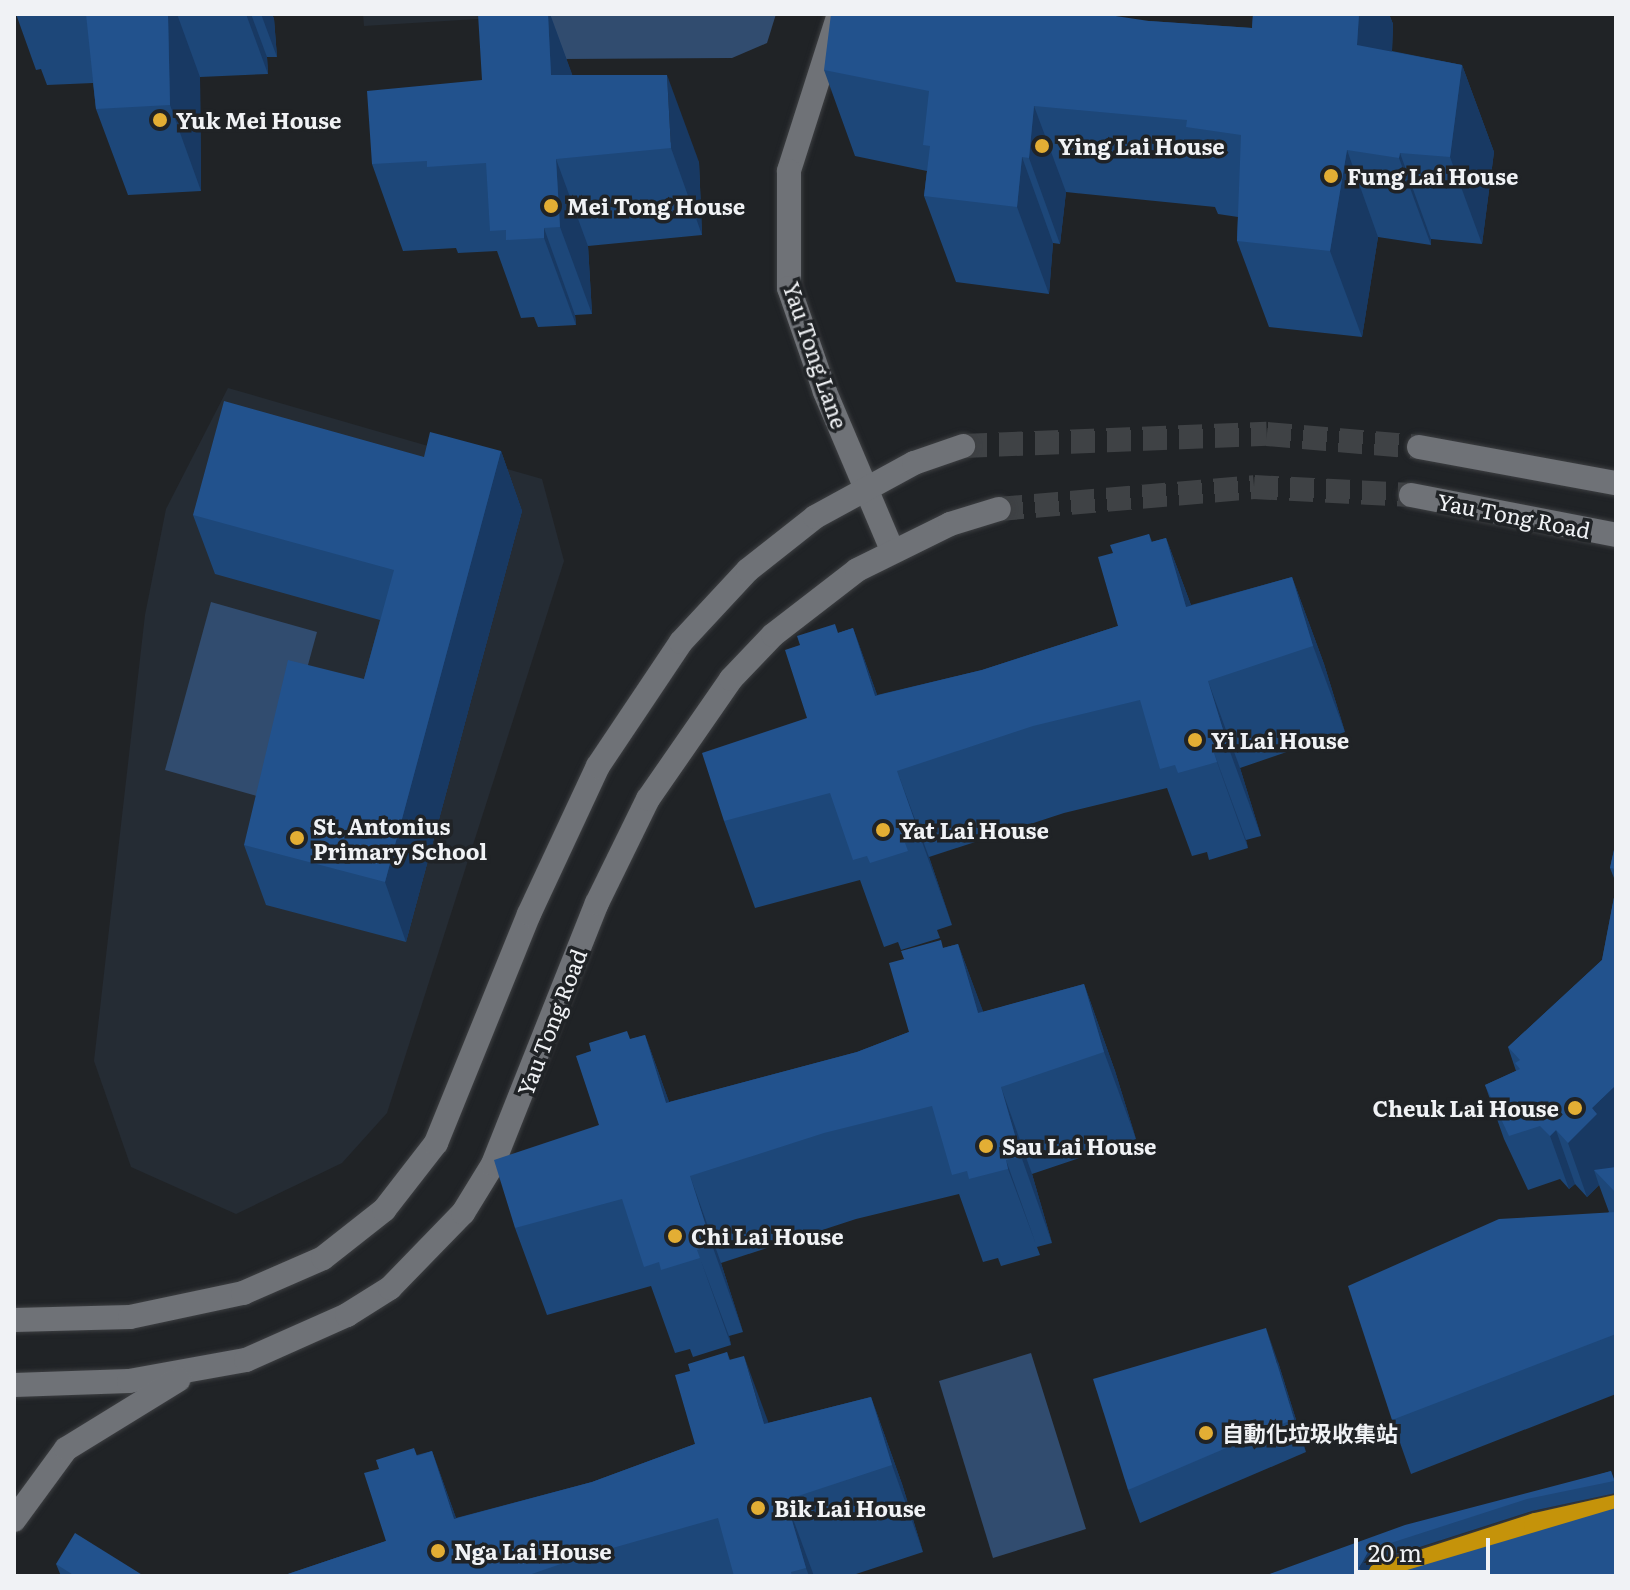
<!DOCTYPE html>
<html>
<head>
<meta charset="utf-8">
<style>
	body { margin:0 }
	#map { position:relative; width:1630px; height:1590px; overflow:hidden; background:#202326; font-family:Literata,"Noto Sans TC",serif }
	div>[style] { position:absolute }
	.built>* { inset:0; background:#252c34 }
	.green>* { inset:0; background:#314c6f }
	.secondary-tunnel>* { height:24px; margin-top:-12px; transform-origin:0; background:repeating-linear-gradient(90deg,#3f4245 0 24px,transparent 0 36px) }
	.roads { filter:drop-shadow(0 0 2px #3d3f42) drop-shadow(0 0 2px #3d3f42) }
	.street>* { height:24px; margin:-12px; padding:0 12px; transform-origin:12px; border-radius:12px; background:#6f7277 }
	.secondary>* { height:24px; margin:-12px; padding:0 12px; transform-origin:12px; border-radius:12px; background:#6f7277 }
	.highway>* { height:24px; margin:-12px; padding:0 12px; transform-origin:12px; border-radius:12px; background:#c5930a }
	.wall>* { inset:0; background:#1d4779 }
	.shaded-wall>* { inset:0; background:#183963 }
	.building>* { inset:0; background:#22528d }
	.dots>* { width:22px; height:22px; translate:-50% -50%; box-sizing:border-box; border:4px solid #202326; border-radius:50% }
	span { translate:-50% -50%; white-space:nowrap; text-align:center; line-height:1.15; -webkit-text-stroke:7px #202326; paint-order:stroke }
	.poi-label { font-size:22px; color:#f0f2f5; font-weight:700 }
	.left { translate:0 -50%; text-align:left }
	.right { translate:-100% -50%; text-align:right }
	.street-label { font-size:22px; color:#f0f2f5 }
	.frame { position:absolute; inset:0; border:16px solid #f0f2f5; pointer-events:none }
	.scale { position:absolute; left:1354px; top:1538px; width:136px; height:36px; box-sizing:border-box; border:4px solid #f0f2f5; border-top:0; padding-left:10px; font-size:24px; line-height:28px; white-space:nowrap; color:#f0f2f5; -webkit-text-stroke:6px #202326; paint-order:stroke }
</style>
</head>
<body>
<div id="map">
	<div class="built">
		<i style="clip-path:polygon(363px 14px,557px 14px,364px 26px)"></i>
		<i style="clip-path:polygon(228px 388px,542px 479px,564px 561px,387px 1113px,342px 1163px,236px 1214px,131px 1167px,94px 1061px,145px 615px,166px 509px)"></i>
	</div>
	<div class="green">
		<i style="clip-path:polygon(513px 14px,776px 14px,767px 43px,732px 58px,561px 59px)"></i>
		<i style="clip-path:polygon(211px 602px,317px 632px,271px 800px,165px 770px)"></i>
		<i style="clip-path:polygon(1031px 1353px,1086px 1529px,993px 1558px,939px 1381px)"></i>
	</div>
	<div class="secondary-tunnel">
		<i style="left:963px;top:446px;width:304px;rotate:-2.3deg"></i>
		<i style="left:1267px;top:434px;width:153px;rotate:4.9deg"></i>
		<i style="left:999px;top:509px;width:256px;rotate:-4.9deg"></i>
		<i style="left:1254px;top:487px;width:157px;rotate:2.9deg"></i>
	</div>
	<div class="roads">
		<div class="street">
			<i style="left:839px;top:14px;width:165px;rotate:107.7deg"></i>
			<i style="left:789px;top:171px;width:117px;rotate:90deg"></i>
			<i style="left:789px;top:288px;width:110px;rotate:70.9deg"></i>
			<i style="left:825px;top:392px;width:172px;rotate:67deg"></i>
		</div>
		<div class="secondary">
			<i style="left:1419px;top:447px;width:200px;rotate:10.4deg"></i>
			<i style="left:1411px;top:495px;width:209px;rotate:11deg"></i>
			<i style="left:14px;top:1320px;width:116px;rotate:-1.5deg"></i>
			<i style="left:130px;top:1317px;width:116px;rotate:-12deg"></i>
			<i style="left:243px;top:1293px;width:87px;rotate:-23.6deg"></i>
			<i style="left:323px;top:1258px;width:78px;rotate:-38.2deg"></i>
			<i style="left:384px;top:1210px;width:85px;rotate:-52.2deg"></i>
			<i style="left:436px;top:1143px;width:247px;rotate:-67.9deg"></i>
			<i style="left:529px;top:914px;width:163px;rotate:-65deg"></i>
			<i style="left:598px;top:766px;width:149px;rotate:-56.2deg"></i>
			<i style="left:681px;top:642px;width:98px;rotate:-47.1deg"></i>
			<i style="left:748px;top:570px;width:85px;rotate:-38.3deg"></i>
			<i style="left:815px;top:517px;width:113px;rotate:-28.6deg"></i>
			<i style="left:914px;top:463px;width:52px;rotate:-19.1deg"></i>
			<i style="left:14px;top:1385px;width:115px;rotate:-2deg"></i>
			<i style="left:129px;top:1381px;width:119px;rotate:-10.2deg"></i>
			<i style="left:246px;top:1360px;width:111px;rotate:-24deg"></i>
			<i style="left:347px;top:1315px;width:51px;rotate:-32.1deg"></i>
			<i style="left:390px;top:1288px;width:105px;rotate:-45.8deg"></i>
			<i style="left:463px;top:1213px;width:57px;rotate:-58.5deg"></i>
			<i style="left:493px;top:1164px;width:281px;rotate:-68.3deg"></i>
			<i style="left:597px;top:903px;width:116px;rotate:-63.9deg"></i>
			<i style="left:648px;top:799px;width:146px;rotate:-55.3deg"></i>
			<i style="left:731px;top:679px;width:61px;rotate:-46.3deg"></i>
			<i style="left:773px;top:635px;width:106px;rotate:-37.7deg"></i>
			<i style="left:857px;top:570px;width:104px;rotate:-26.3deg"></i>
			<i style="left:950px;top:524px;width:51px;rotate:-17deg"></i>
			<i style="left:14px;top:1520px;width:88px;rotate:-53.8deg"></i>
			<i style="left:66px;top:1449px;width:132px;rotate:-31.6deg"></i>
		</div>
		<div class="highway">
			<i style="left:1378px;top:1576px;width:166px;rotate:-17.9deg"></i>
			<i style="left:1536px;top:1525px;width:82px;rotate:-12.7deg"></i>
		</div>
	</div>
	<div class="wall">
		<i style="clip-path:polygon(16px 14px,272px 14px,274px 19px,277px 57px,267px 57px,268px 74px,200px 77px,201px 191px,128px 195px,96px 109px,93px 83px,47px 85px,41px 69px,36px 70px)"></i>
		<i style="clip-path:polygon(550px 14px,572px 75px,699px 162px,702px 235px,588px 246px,592px 314px,575px 315px,576px 325px,538px 327px,534px 317px,521px 318px,497px 251px,458px 253px,456px 248px,403px 251px,372px 164px,482px 80px)"></i>
		<i style="clip-path:polygon(1253px 14px,1389px 14px,1393px 24px,1392px 51px,1462px 65px,1494px 152px,1482px 244px,1431px 239px,1431px 245px,1378px 237px,1362px 337px,1269px 327px,1237px 241px,1238px 217px,1218px 214px,1215px 207px,1066px 192px,1060px 244px,1053px 243px,1049px 294px,956px 282px,924px 196px,927px 171px,855px 156px,824px 70px,1149px 21px,1252px 28px)"></i>
		<i style="clip-path:polygon(501px 451px,522px 511px,406px 942px,266px 905px,244px 845px,364px 679px,380px 620px,215px 574px,193px 515px,424px 457px)"></i>
		<i style="clip-path:polygon(1149px 534px,1152px 542px,1166px 538px,1191px 605px,1292px 577px,1324px 664px,1345px 732px,1240px 768px,1261px 836px,1246px 840px,1248px 848px,1209px 860px,1207px 852px,1192px 856px,1167px 788px,1064px 813px,929px 857px,952px 925px,937px 930px,940px 938px,901px 950px,898px 942px,884px 947px,860px 880px,755px 908px,724px 821px,807px 718px,838px 633px,853px 628px,877px 695px,982px 670px,1118px 626px,1113px 553px)"></i>
		<i style="clip-path:polygon(1616px 841px,1616px 883px,1610px 868px)"></i>
		<i style="clip-path:polygon(1616px 887px,1616px 1157px,1614px 1159px,1616px 1165px,1616px 1394px,1411px 1474px,1392px 1420px,1609px 1212px,1599px 1185px,1587px 1197px,1575px 1184px,1569px 1189px,1560px 1179px,1528px 1190px,1504px 1139px,1485px 1085px,1516px 1071px,1508px 1047px,1602px 960px)"></i>
		<i style="clip-path:polygon(958px 944px,983px 1012px,1084px 984px,1115px 1071px,1136px 1139px,1032px 1174px,1052px 1243px,1037px 1247px,1040px 1255px,1001px 1266px,998px 1258px,983px 1262px,959px 1194px,856px 1219px,721px 1263px,743px 1332px,729px 1336px,731px 1345px,693px 1357px,690px 1349px,675px 1353px,651px 1286px,547px 1315px,515px 1228px,599px 1125px,591px 1051px,645px 1035px,669px 1102px,857px 1052px,909px 1032px,943px 948px)"></i>
		<i style="clip-path:polygon(727px 1352px,730px 1360px,768px 1423px,871px 1397px,902px 1484px,923px 1552px,850px 1576px,282px 1576px,386px 1541px,379px 1469px,417px 1455px,432px 1451px,456px 1518px,592px 1482px,695px 1444px,690px 1371px)"></i>
		<i style="clip-path:polygon(1278px 1362px,1306px 1452px,1140px 1523px,1128px 1490px)"></i>
		<i style="clip-path:polygon(1611px 1471px,1616px 1484px,1616px 1493px,1532px 1511px,1373px 1562px,1264px 1576px)"></i>
		<i style="clip-path:polygon(56px 1564px,144px 1576px,61px 1576px)"></i>
	</div>
	<div class="shaded-wall">
		<i style="clip-path:polygon(168px 14px,177px 14px,200px 77px,201px 191px,170px 105px)"></i>
		<i style="clip-path:polygon(246px 14px,251px 14px,267px 57px,268px 74px)"></i>
		<i style="clip-path:polygon(261px 14px,272px 14px,274px 19px,277px 57px)"></i>
		<i style="clip-path:polygon(548px 14px,550px 14px,579px 93px,551px 75px)"></i>
		<i style="clip-path:polygon(1359px 14px,1389px 14px,1393px 24px,1389px 131px,1357px 45px)"></i>
		<i style="clip-path:polygon(1462px 65px,1494px 152px,1482px 244px,1450px 157px)"></i>
		<i style="clip-path:polygon(667px 75px,699px 162px,702px 235px,671px 148px)"></i>
		<i style="clip-path:polygon(1034px 106px,1066px 192px,1060px 244px,1029px 158px)"></i>
		<i style="clip-path:polygon(1347px 150px,1378px 237px,1362px 337px,1330px 251px)"></i>
		<i style="clip-path:polygon(1400px 153px,1431px 239px,1431px 245px,1399px 158px)"></i>
		<i style="clip-path:polygon(1022px 157px,1053px 243px,1049px 294px,1017px 207px)"></i>
		<i style="clip-path:polygon(556px 159px,588px 246px,592px 314px,560px 227px)"></i>
		<i style="clip-path:polygon(544px 228px,575px 315px,576px 325px,544px 238px)"></i>
		<i style="clip-path:polygon(501px 451px,522px 511px,406px 942px,385px 882px)"></i>
		<i style="clip-path:polygon(1166px 538px,1198px 624px,1186px 607px)"></i>
		<i style="clip-path:polygon(1292px 577px,1324px 664px,1345px 732px,1313px 646px)"></i>
		<i style="clip-path:polygon(853px 628px,884px 714px,875px 696px)"></i>
		<i style="clip-path:polygon(1208px 681px,1240px 768px,1261px 836px,1229px 749px)"></i>
		<i style="clip-path:polygon(1214px 753px,1246px 840px,1248px 848px,1217px 762px)"></i>
		<i style="clip-path:polygon(897px 771px,929px 857px,952px 925px,921px 839px)"></i>
		<i style="clip-path:polygon(958px 944px,990px 1030px,978px 1013px)"></i>
		<i style="clip-path:polygon(1084px 984px,1115px 1071px,1136px 1139px,1104px 1052px)"></i>
		<i style="clip-path:polygon(645px 1035px,676px 1121px,666px 1103px)"></i>
		<i style="clip-path:polygon(1616px 1085px,1616px 1157px,1614px 1159px,1616px 1169px,1594px 1170px,1599px 1185px,1587px 1197px,1568px 1143px,1592px 1108px)"></i>
		<i style="clip-path:polygon(1001px 1087px,1032px 1174px,1052px 1243px,1021px 1156px)"></i>
		<i style="clip-path:polygon(1556px 1130px,1575px 1184px,1569px 1189px,1550px 1136px)"></i>
		<i style="clip-path:polygon(1006px 1160px,1037px 1247px,1040px 1255px,1008px 1169px)"></i>
		<i style="clip-path:polygon(690px 1176px,721px 1263px,743px 1332px,712px 1245px)"></i>
		<i style="clip-path:polygon(697px 1250px,729px 1336px,731px 1345px,700px 1258px)"></i>
		<i style="clip-path:polygon(1266px 1328px,1278px 1362px,1306px 1452px,1294px 1419px)"></i>
		<i style="clip-path:polygon(744px 1356px,776px 1443px,764px 1424px)"></i>
		<i style="clip-path:polygon(871px 1397px,902px 1484px,923px 1552px,892px 1465px)"></i>
		<i style="clip-path:polygon(432px 1451px,463px 1538px,454px 1519px)"></i>
		<i style="clip-path:polygon(786px 1500px,814px 1576px,809px 1576px,806px 1568px)"></i>
		<i style="clip-path:polygon(1369px 1550px,1373px 1562px,1366px 1576px,1362px 1576px,1359px 1568px)"></i>
	</div>
	<div class="building">
		<i style="clip-path:polygon(86px 14px,168px 14px,170px 105px,96px 109px)"></i>
		<i style="clip-path:polygon(478px 14px,548px 14px,551px 75px,667px 75px,671px 148px,556px 159px,560px 227px,544px 228px,544px 238px,506px 240px,506px 230px,490px 231px,486px 163px,427px 167px,427px 161px,372px 164px,367px 91px,482px 80px)"></i>
		<i style="clip-path:polygon(831px 14px,1102px 14px,1149px 21px,1252px 28px,1253px 14px,1359px 14px,1357px 45px,1462px 65px,1450px 157px,1400px 153px,1399px 158px,1347px 150px,1330px 251px,1237px 241px,1241px 135px,1186px 127px,1187px 120px,1034px 106px,1029px 158px,1022px 157px,1017px 207px,924px 196px,930px 146px,923px 145px,929px 91px,824px 70px)"></i>
		<i style="clip-path:polygon(224px 401px,424px 457px,430px 432px,501px 451px,385px 882px,244px 845px,288px 660px,364px 679px,394px 570px,193px 515px)"></i>
		<i style="clip-path:polygon(1149px 534px,1151px 542px,1166px 538px,1186px 607px,1292px 577px,1313px 646px,1208px 681px,1229px 749px,1214px 753px,1217px 762px,1178px 773px,1175px 765px,1160px 769px,1140px 700px,1033px 726px,897px 771px,921px 839px,905px 843px,908px 851px,870px 863px,867px 856px,853px 860px,830px 793px,724px 821px,702px 753px,807px 718px,785px 650px,800px 645px,797px 636px,835px 624px,838px 633px,853px 628px,875px 696px,982px 670px,1118px 626px,1098px 557px,1113px 553px,1110px 545px)"></i>
		<i style="clip-path:polygon(1616px 841px,1616px 869px,1610px 868px)"></i>
		<i style="clip-path:polygon(1616px 887px,1616px 1085px,1592px 1108px,1597px 1114px,1568px 1143px,1556px 1130px,1550px 1136px,1540px 1126px,1509px 1136px,1485px 1085px,1520px 1069px,1515px 1063px,1520px 1060px,1508px 1047px,1602px 960px)"></i>
		<i style="clip-path:polygon(941px 940px,943px 948px,958px 944px,978px 1013px,1084px 984px,1104px 1052px,1001px 1087px,1021px 1156px,1006px 1160px,1008px 1169px,969px 1179px,967px 1171px,952px 1175px,932px 1106px,824px 1133px,690px 1176px,712px 1245px,697px 1250px,700px 1258px,661px 1270px,659px 1262px,644px 1267px,622px 1199px,515px 1228px,494px 1160px,599px 1125px,576px 1056px,591px 1051px,589px 1043px,627px 1031px,630px 1039px,645px 1035px,666px 1103px,857px 1052px,909px 1032px,889px 963px,904px 959px,901px 951px)"></i>
		<i style="clip-path:polygon(1616px 1167px,1616px 1193px,1594px 1170px)"></i>
		<i style="clip-path:polygon(1616px 1212px,1616px 1334px,1392px 1420px,1348px 1286px,1499px 1219px)"></i>
		<i style="clip-path:polygon(1266px 1328px,1294px 1419px,1128px 1490px,1093px 1379px)"></i>
		<i style="clip-path:polygon(727px 1352px,729px 1360px,744px 1356px,764px 1424px,871px 1397px,892px 1465px,786px 1500px,806px 1568px,791px 1572px,792px 1576px,734px 1576px,718px 1518px,581px 1557px,526px 1576px,282px 1576px,386px 1541px,364px 1473px,379px 1469px,376px 1460px,414px 1448px,417px 1456px,432px 1451px,454px 1519px,592px 1482px,695px 1444px,675px 1375px,690px 1371px,688px 1364px)"></i>
		<i style="clip-path:polygon(1611px 1471px,1614px 1481px,1527px 1499px,1369px 1550px,1359px 1568px,1366px 1576px,1264px 1576px,1405px 1525px)"></i>
		<i style="clip-path:polygon(1616px 1508px,1616px 1576px,1387px 1576px)"></i>
		<i style="clip-path:polygon(75px 1533px,144px 1576px,75px 1576px,56px 1564px)"></i>
	</div>
	<div class="dots">
		<i style="left:160px;top:120px;background:#e3ae34"></i>
		<i style="left:1042px;top:146px;background:#e3ae34"></i>
		<i style="left:1331px;top:176px;background:#e3ae34"></i>
		<i style="left:551px;top:206px;background:#e3ae34"></i>
		<i style="left:1195px;top:740px;background:#e3ae34"></i>
		<i style="left:883px;top:830px;background:#e3ae34"></i>
		<i style="left:297px;top:838px;background:#e3ae34"></i>
		<i style="left:1575px;top:1108px;background:#e3ae34"></i>
		<i style="left:986px;top:1146px;background:#e3ae34"></i>
		<i style="left:675px;top:1236px;background:#e3ae34"></i>
		<i style="left:1206px;top:1433px;background:#e3ae34"></i>
		<i style="left:758px;top:1508px;background:#e3ae34"></i>
		<i style="left:438px;top:1551px;background:#e3ae34"></i>
	</div>
	<div class="poi-label">
		<span class="left" style="left:176px;top:120px">Yuk Mei House</span>
		<span class="left" style="left:1058px;top:146px">Ying Lai House</span>
		<span class="left" style="left:1347px;top:176px">Fung Lai House</span>
		<span class="left" style="left:567px;top:206px">Mei Tong House</span>
		<span class="left" style="left:1211px;top:740px">Yi Lai House</span>
		<span class="left" style="left:313px;top:838px">St. Antonius<br>Primary School</span>
		<span class="left" style="left:899px;top:830px">Yat Lai House</span>
		<span class="right" style="left:1559px;top:1108px">Cheuk Lai House</span>
		<span class="left" style="left:1002px;top:1146px">Sau Lai House</span>
		<span class="left" style="left:691px;top:1236px">Chi Lai House</span>
		<span class="left" style="left:1222px;top:1433px">自動化垃圾收集站</span>
		<span class="left" style="left:774px;top:1508px">Bik Lai House</span>
		<span class="left" style="left:454px;top:1551px">Nga Lai House</span>
	</div>
	<div class="street-label">
		<span style="left:816px;top:355px;rotate:71deg">Yau Tong Lane</span>
		<span style="left:1514px;top:515px;rotate:11deg">Yau Tong Road</span>
		<span style="left:551px;top:1022px;rotate:-69deg">Yau Tong Road</span>
	</div>
	<div class="frame"></div>
	<div class="scale">20 m</div>
</div>
</body>
</html>
